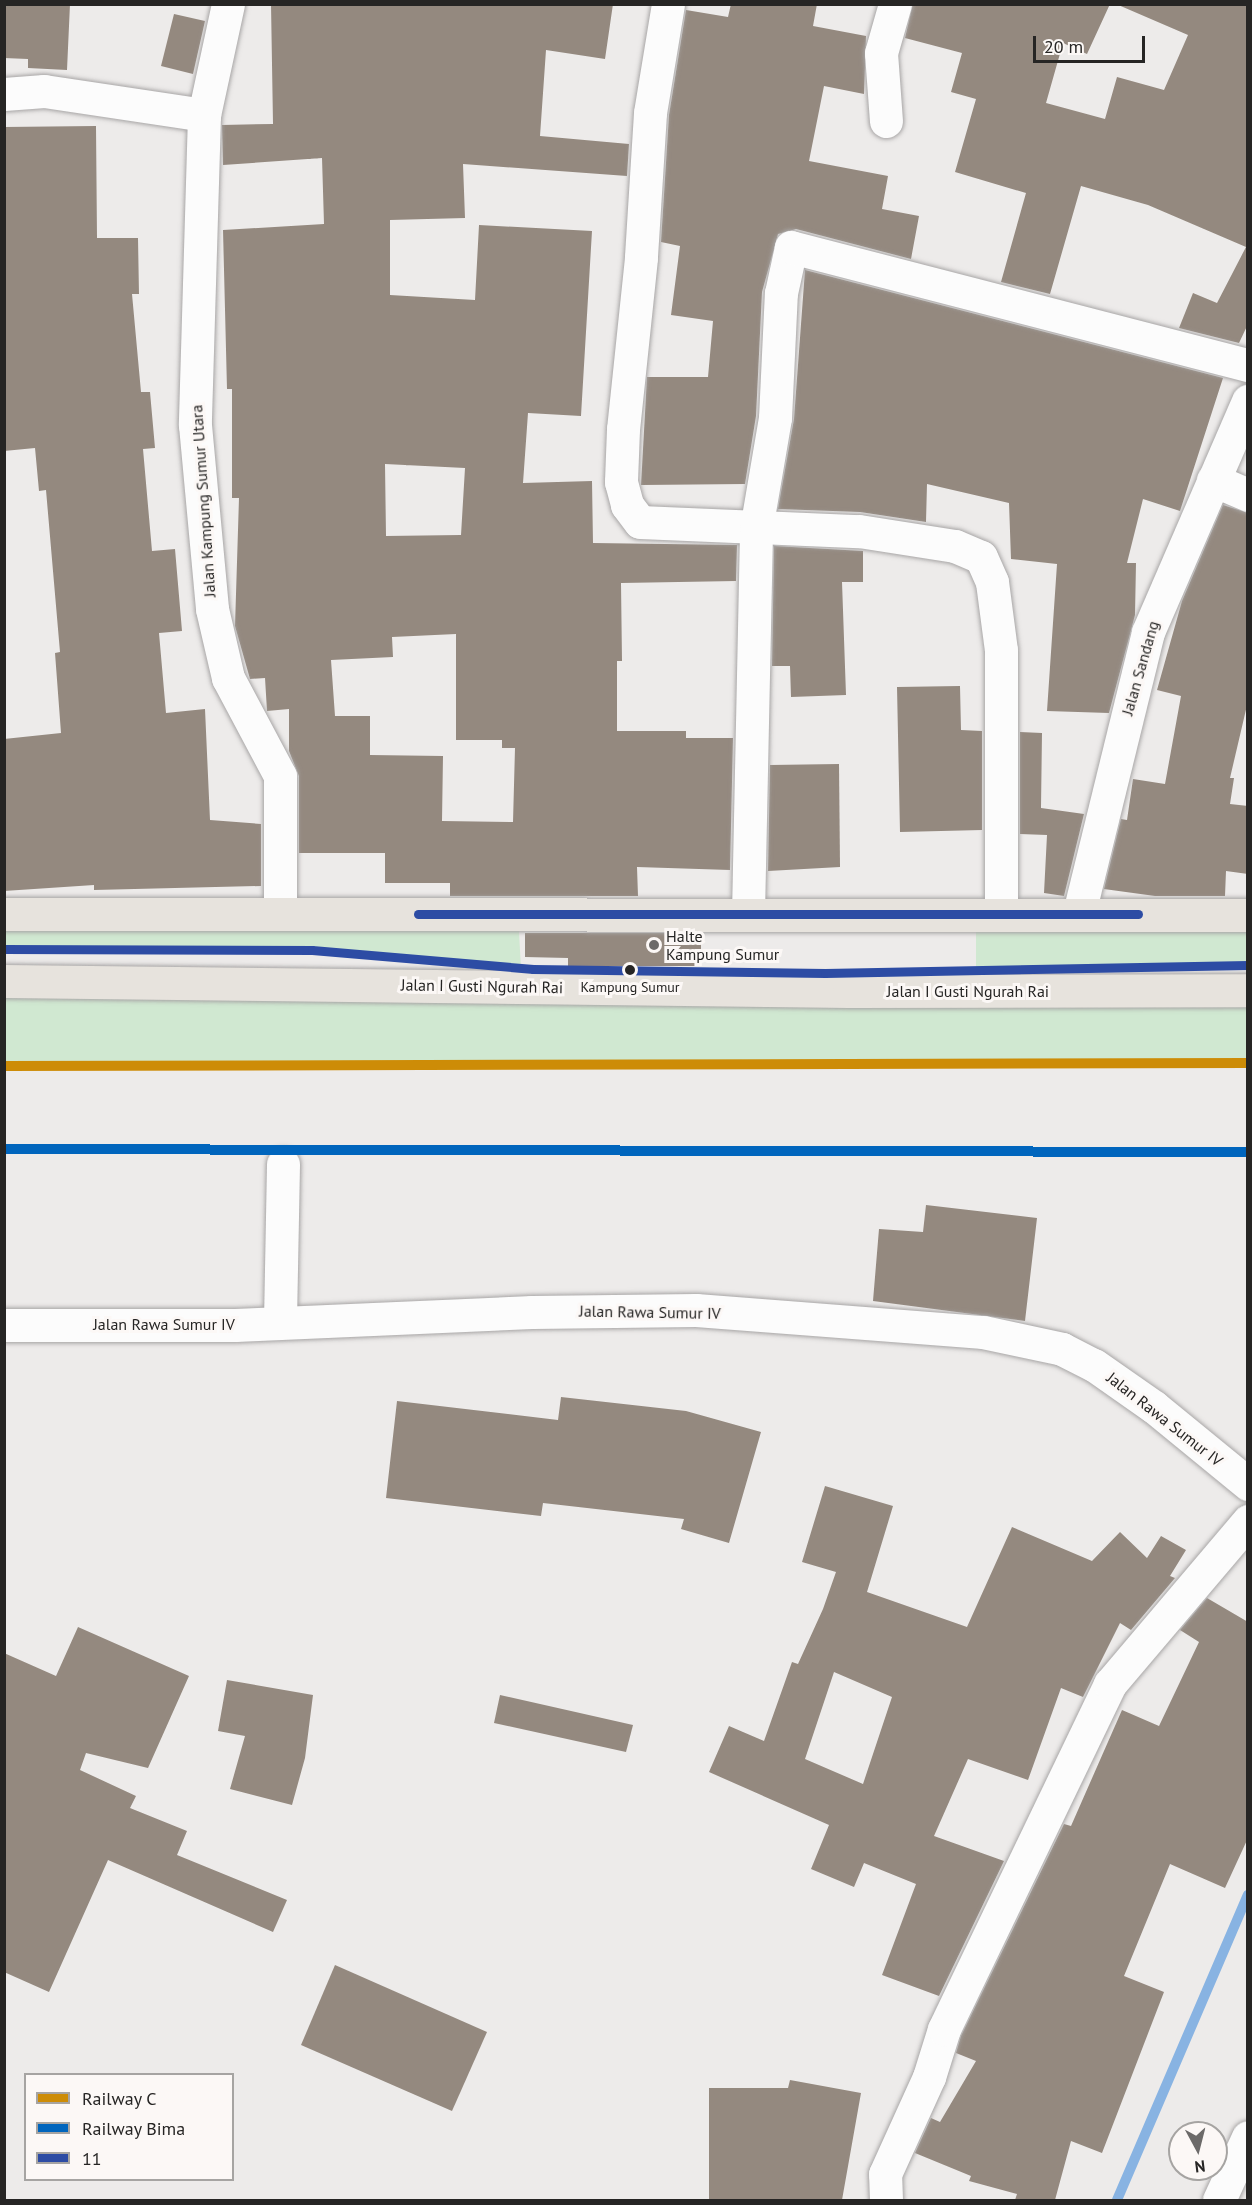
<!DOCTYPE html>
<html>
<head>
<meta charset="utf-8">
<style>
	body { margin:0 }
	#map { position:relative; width:1252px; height:2205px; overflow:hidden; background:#edebea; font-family:"PT Sans",sans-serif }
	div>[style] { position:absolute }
	.green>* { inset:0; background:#d0e8d1 }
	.stream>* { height:10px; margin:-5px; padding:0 5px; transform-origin:5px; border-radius:5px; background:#88b3e2 }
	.building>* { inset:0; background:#94897f }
	.roads { filter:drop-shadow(0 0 2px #a8a6a6) drop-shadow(0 0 2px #a8a6a6) }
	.minor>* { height:33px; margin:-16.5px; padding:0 16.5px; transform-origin:16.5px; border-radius:16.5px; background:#fcfcfc }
	.primary>* { height:33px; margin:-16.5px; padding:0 16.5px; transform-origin:16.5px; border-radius:16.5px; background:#e7e3dd }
	.bus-1>* { height:9px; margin:-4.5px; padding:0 4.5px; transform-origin:4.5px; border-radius:4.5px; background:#2d4ca4 }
	.rail-1>* { height:10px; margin:-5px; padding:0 5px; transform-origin:5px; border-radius:5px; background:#cd8c07 }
	.rail-2>* { height:10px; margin:-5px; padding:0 5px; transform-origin:5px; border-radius:5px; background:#0065bd }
	.dots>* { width:16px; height:16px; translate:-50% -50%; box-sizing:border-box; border:3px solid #fcf8f6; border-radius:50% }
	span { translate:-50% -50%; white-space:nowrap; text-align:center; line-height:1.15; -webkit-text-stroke:6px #fcf8f6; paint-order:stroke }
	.bus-label { font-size:14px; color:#262524 }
	.street-label { font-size:16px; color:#262524 }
	.poi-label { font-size:16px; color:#262524 }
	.left { translate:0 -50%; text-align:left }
	.frame { position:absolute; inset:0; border:6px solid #262524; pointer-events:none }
	.legend { position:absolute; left:24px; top:2073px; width:210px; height:108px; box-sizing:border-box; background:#fcf8f6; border:2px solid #a6a4a2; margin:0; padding:8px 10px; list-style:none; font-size:18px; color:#262524 }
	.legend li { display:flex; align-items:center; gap:12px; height:30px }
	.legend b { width:30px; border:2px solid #a6a4a2 }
	.north { position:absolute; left:1168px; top:2121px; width:60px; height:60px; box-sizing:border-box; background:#fcf8f6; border:2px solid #a6a4a2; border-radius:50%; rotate:173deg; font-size:16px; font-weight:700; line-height:24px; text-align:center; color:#262524 }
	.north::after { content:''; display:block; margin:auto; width:21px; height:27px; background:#6c6a69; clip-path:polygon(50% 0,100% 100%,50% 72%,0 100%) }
	.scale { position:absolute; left:1033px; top:36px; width:112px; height:27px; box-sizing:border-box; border:3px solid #262524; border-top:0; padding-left:8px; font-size:18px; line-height:21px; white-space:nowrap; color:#262524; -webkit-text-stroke:4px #fcf8f6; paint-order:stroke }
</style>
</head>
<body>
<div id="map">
	<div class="green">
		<i style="clip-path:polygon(5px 914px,518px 914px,521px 968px,312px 950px,5px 949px)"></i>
		<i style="clip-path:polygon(976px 914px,1247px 916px,1247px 967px,976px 969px)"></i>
		<i style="clip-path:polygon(5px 981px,1247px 990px,1247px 1063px,5px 1066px)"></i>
	</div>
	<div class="stream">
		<i style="left:1117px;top:2200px;width:332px;rotate:-66.8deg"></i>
	</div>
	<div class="building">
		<i style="clip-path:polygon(4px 4px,70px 4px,67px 70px,28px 68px,28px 59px,4px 58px)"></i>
		<i style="clip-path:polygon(evenodd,271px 4px,613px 4px,605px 59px,546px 50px,540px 136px,629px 144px,627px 176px,463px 164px,465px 218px,390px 220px,390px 295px,475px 300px,479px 225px,592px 231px,581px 416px,528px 413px,523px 483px,592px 481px,593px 543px,737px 545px,736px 581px,621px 583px,622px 661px,617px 661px,617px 731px,686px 731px,686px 738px,733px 738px,730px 870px,637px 867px,638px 896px,450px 896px,450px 883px,385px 883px,385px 853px,299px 853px,299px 776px,289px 751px,289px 709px,267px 711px,265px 678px,250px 679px,235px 626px,239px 498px,232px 498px,232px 389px,227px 389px,223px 230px,324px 224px,322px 158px,223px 165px,222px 125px,273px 124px,271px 4px,385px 464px,465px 468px,461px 535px,386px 536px,385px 464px,271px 4px,456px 634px,456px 740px,502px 740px,502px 748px,515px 748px,513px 822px,442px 821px,443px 756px,370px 755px,370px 716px,335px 716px,331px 660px,393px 657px,392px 637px,456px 634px)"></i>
		<i style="clip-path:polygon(731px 4px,817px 4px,813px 26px,866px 36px,864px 94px,824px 86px,809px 161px,888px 176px,882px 209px,919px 216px,911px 259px,796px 229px,778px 234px,762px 292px,756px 416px,745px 484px,641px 485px,647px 377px,708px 377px,713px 321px,671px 315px,680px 246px,661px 242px,669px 115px,686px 10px,728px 17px)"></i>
		<i style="clip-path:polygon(913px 4px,1110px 4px,1087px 54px,1063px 43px,1046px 103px,1105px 119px,1117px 77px,1164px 90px,1188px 35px,1116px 4px,1248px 4px,1248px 324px,1239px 343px,1179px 328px,1193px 293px,1217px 303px,1246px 247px,1148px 205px,1081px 186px,1050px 294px,1001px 282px,1026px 193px,955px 172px,976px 99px,951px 92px,962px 53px,905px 38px)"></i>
		<i style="clip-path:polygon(174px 14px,205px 21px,193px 74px,161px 66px)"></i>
		<i style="clip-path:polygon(96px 126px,97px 238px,138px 238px,139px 294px,132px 294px,141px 392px,150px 392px,155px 448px,143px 449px,152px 551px,175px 549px,182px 631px,159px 633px,166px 713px,205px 709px,210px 820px,261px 824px,261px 886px,94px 890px,94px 885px,4px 891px,4px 739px,61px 733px,55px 653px,60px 652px,46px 490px,39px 491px,35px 448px,4px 451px,4px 127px)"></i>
		<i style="clip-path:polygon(805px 270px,1223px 378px,1180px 511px,1143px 499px,1127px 563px,1136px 563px,1135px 615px,1109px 713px,1047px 711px,1057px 564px,1011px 559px,1009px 503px,927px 484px,926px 522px,860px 512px,778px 509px,794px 419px)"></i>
		<i style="clip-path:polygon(1223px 505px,1248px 513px,1248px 701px,1230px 778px,1234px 778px,1230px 804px,1248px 806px,1248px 874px,1226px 871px,1225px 896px,1155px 896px,1104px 889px,1121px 819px,1127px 820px,1133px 779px,1165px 784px,1181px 696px,1157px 690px,1182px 601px)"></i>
		<i style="clip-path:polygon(774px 546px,863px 551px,863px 582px,842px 582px,846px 695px,791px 697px,790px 666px,772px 666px)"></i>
		<i style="clip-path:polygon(960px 686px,961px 730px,982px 731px,982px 830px,900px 832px,897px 687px)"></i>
		<i style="clip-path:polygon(1020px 732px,1042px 733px,1041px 808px,1084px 814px,1064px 896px,1044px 893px,1047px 835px,1020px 834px)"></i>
		<i style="clip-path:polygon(839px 764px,840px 867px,768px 871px,770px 765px)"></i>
		<i style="clip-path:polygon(525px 933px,701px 933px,701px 966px,568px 966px,568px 958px,525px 957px)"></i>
		<i style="clip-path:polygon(926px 1205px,1037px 1218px,1025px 1321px,873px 1301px,879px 1229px,923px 1232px)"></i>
		<i style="clip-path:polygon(561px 1397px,686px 1411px,761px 1432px,729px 1543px,681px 1529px,684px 1519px,543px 1503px,541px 1516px,386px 1498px,397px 1401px,558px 1420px)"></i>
		<i style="clip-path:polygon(evenodd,825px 1486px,893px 1506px,867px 1592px,967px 1627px,1012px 1527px,1092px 1561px,1120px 1532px,1147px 1558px,1161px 1536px,1186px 1550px,1170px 1576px,1175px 1578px,1131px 1630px,1120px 1623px,1083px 1697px,1061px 1688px,1028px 1780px,968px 1759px,934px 1836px,1004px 1861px,939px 1996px,882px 1975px,916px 1884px,864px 1863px,854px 1887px,811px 1869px,829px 1825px,709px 1772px,729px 1726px,764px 1741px,792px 1662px,798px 1664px,823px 1609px,836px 1572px,802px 1562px,825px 1486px,834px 1672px,892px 1697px,863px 1784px,805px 1759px,834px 1672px)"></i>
		<i style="clip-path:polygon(1207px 1598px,1248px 1622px,1248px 1838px,1225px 1888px,1170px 1864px,1124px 1976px,1164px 1992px,1102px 2153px,1071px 2141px,1055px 2200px,1015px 2200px,1017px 2194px,969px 2181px,971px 2176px,915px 2153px,931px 2118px,940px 2122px,976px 2061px,956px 2053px,961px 2036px,1064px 1824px,1071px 1826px,1122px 1710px,1159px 1726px,1199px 1642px,1180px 1630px)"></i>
		<i style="clip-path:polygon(78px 1627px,189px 1676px,148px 1768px,86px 1753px,80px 1770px,136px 1796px,130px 1808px,187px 1831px,177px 1855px,287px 1900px,273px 1932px,108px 1860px,49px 1992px,4px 1972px,4px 1653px,56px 1676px)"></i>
		<i style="clip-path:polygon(227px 1680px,313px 1695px,305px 1758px,292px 1805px,230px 1789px,245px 1736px,218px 1731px)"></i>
		<i style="clip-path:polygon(500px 1695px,633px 1725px,626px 1752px,494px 1723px)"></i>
		<i style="clip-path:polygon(335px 1965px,487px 2032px,452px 2111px,301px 2045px)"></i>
		<i style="clip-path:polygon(790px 2080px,861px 2093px,842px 2200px,709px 2200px,709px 2088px,788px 2088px)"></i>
	</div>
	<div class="roads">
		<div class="minor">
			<i style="left:228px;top:4px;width:114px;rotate:102.2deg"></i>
			<i style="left:204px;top:115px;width:310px;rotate:91.7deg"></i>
			<i style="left:195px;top:425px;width:185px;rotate:84.7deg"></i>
			<i style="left:212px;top:609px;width:71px;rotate:76.9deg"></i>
			<i style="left:228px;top:678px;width:111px;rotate:62deg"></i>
			<i style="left:280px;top:776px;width:138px;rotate:90deg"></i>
			<i style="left:668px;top:4px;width:110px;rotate:99.4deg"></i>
			<i style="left:650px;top:113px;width:145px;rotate:93.6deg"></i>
			<i style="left:641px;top:258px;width:172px;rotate:96deg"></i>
			<i style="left:623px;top:429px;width:53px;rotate:92.2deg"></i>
			<i style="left:621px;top:482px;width:24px;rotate:75deg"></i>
			<i style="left:627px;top:505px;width:21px;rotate:53deg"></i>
			<i style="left:640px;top:522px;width:219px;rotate:2.4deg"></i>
			<i style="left:859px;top:531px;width:97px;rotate:8.9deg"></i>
			<i style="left:955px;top:546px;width:28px;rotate:23deg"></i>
			<i style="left:981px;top:557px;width:27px;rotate:66deg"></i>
			<i style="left:992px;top:582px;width:69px;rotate:82.5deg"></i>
			<i style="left:1001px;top:650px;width:264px;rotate:90deg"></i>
			<i style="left:4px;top:94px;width:40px;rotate:-4.3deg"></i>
			<i style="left:44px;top:91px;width:162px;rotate:8.5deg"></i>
			<i style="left:886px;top:121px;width:68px;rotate:-94.2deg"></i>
			<i style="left:881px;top:53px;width:51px;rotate:-74.1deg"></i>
			<i style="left:1213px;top:480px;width:38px;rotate:23deg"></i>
			<i style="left:1079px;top:913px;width:289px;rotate:-76.2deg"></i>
			<i style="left:1148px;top:632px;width:252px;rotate:-66.6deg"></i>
			<i style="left:748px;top:914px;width:385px;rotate:-88.8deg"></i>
			<i style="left:756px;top:529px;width:113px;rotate:-80.3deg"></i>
			<i style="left:775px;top:418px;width:125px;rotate:-87.3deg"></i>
			<i style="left:781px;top:293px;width:47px;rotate:-77.7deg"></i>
			<i style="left:791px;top:247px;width:472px;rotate:14.5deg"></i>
			<i style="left:280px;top:1321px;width:157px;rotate:-88.9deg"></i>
			<i style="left:4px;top:1325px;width:231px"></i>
			<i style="left:235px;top:1325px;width:297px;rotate:-2.5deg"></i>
			<i style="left:532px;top:1312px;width:164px;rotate:-0.7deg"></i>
			<i style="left:696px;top:1310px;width:288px;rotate:4.4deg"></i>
			<i style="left:983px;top:1332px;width:81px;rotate:12.1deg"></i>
			<i style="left:1062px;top:1349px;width:36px;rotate:27deg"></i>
			<i style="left:1094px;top:1365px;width:73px;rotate:35deg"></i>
			<i style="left:1154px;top:1407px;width:122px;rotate:39.3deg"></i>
			<i style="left:886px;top:2200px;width:26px;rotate:-92deg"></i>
			<i style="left:885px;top:2174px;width:107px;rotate:-65.6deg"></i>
			<i style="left:929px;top:2077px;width:50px;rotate:-72.6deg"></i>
			<i style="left:944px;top:2029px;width:383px;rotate:-64.3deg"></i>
			<i style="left:1110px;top:1684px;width:214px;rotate:-49.7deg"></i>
			<i style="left:1219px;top:2200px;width:69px;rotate:-65.3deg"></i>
		</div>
		<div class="primary">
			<i style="left:4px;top:914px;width:1244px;rotate:0.05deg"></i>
			<i style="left:4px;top:981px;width:845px;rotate:0.68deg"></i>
			<i style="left:849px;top:991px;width:399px;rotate:-0.1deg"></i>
		</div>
	</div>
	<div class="bus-1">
		<i style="left:418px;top:914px;width:720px"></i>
		<i style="left:4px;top:949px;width:308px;rotate:0.2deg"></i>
		<i style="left:312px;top:950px;width:222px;rotate:4.9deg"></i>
		<i style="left:533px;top:969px;width:292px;rotate:0.8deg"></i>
		<i style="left:825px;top:973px;width:423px;rotate:-1.1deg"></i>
	</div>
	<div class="rail-1">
		<i style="left:4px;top:1066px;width:1244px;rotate:-0.14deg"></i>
	</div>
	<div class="rail-2">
		<i style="left:4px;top:1149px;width:1244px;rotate:0.14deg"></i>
	</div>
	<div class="dots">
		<i style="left:654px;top:945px;background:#6c6a69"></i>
		<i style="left:630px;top:970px;background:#262524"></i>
	</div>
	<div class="bus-label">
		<span style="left:630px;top:987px">Kampung Sumur</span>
	</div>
	<div class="street-label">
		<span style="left:203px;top:501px;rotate:-94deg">Jalan Kampung Sumur Utara</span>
		<span style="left:1140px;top:668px;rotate:-74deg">Jalan Sandang</span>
		<span style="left:482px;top:986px;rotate:1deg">Jalan I Gusti Ngurah Rai</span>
		<span style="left:968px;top:991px">Jalan I Gusti Ngurah Rai</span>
		<span style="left:650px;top:1312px;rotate:1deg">Jalan Rawa Sumur IV</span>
		<span style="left:164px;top:1324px">Jalan Rawa Sumur IV</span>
		<span style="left:1165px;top:1419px;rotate:38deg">Jalan Rawa Sumur IV</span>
	</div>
	<div class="poi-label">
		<span class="left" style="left:666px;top:945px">Halte<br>Kampung Sumur</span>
	</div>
	<div class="frame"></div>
	<ul class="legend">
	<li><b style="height:8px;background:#cd8c07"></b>Railway C</li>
	<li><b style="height:8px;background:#0065bd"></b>Railway Bima</li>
	<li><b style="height:8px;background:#2d4ca4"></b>11</li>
	</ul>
	<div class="north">N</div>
	<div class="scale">20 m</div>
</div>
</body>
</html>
